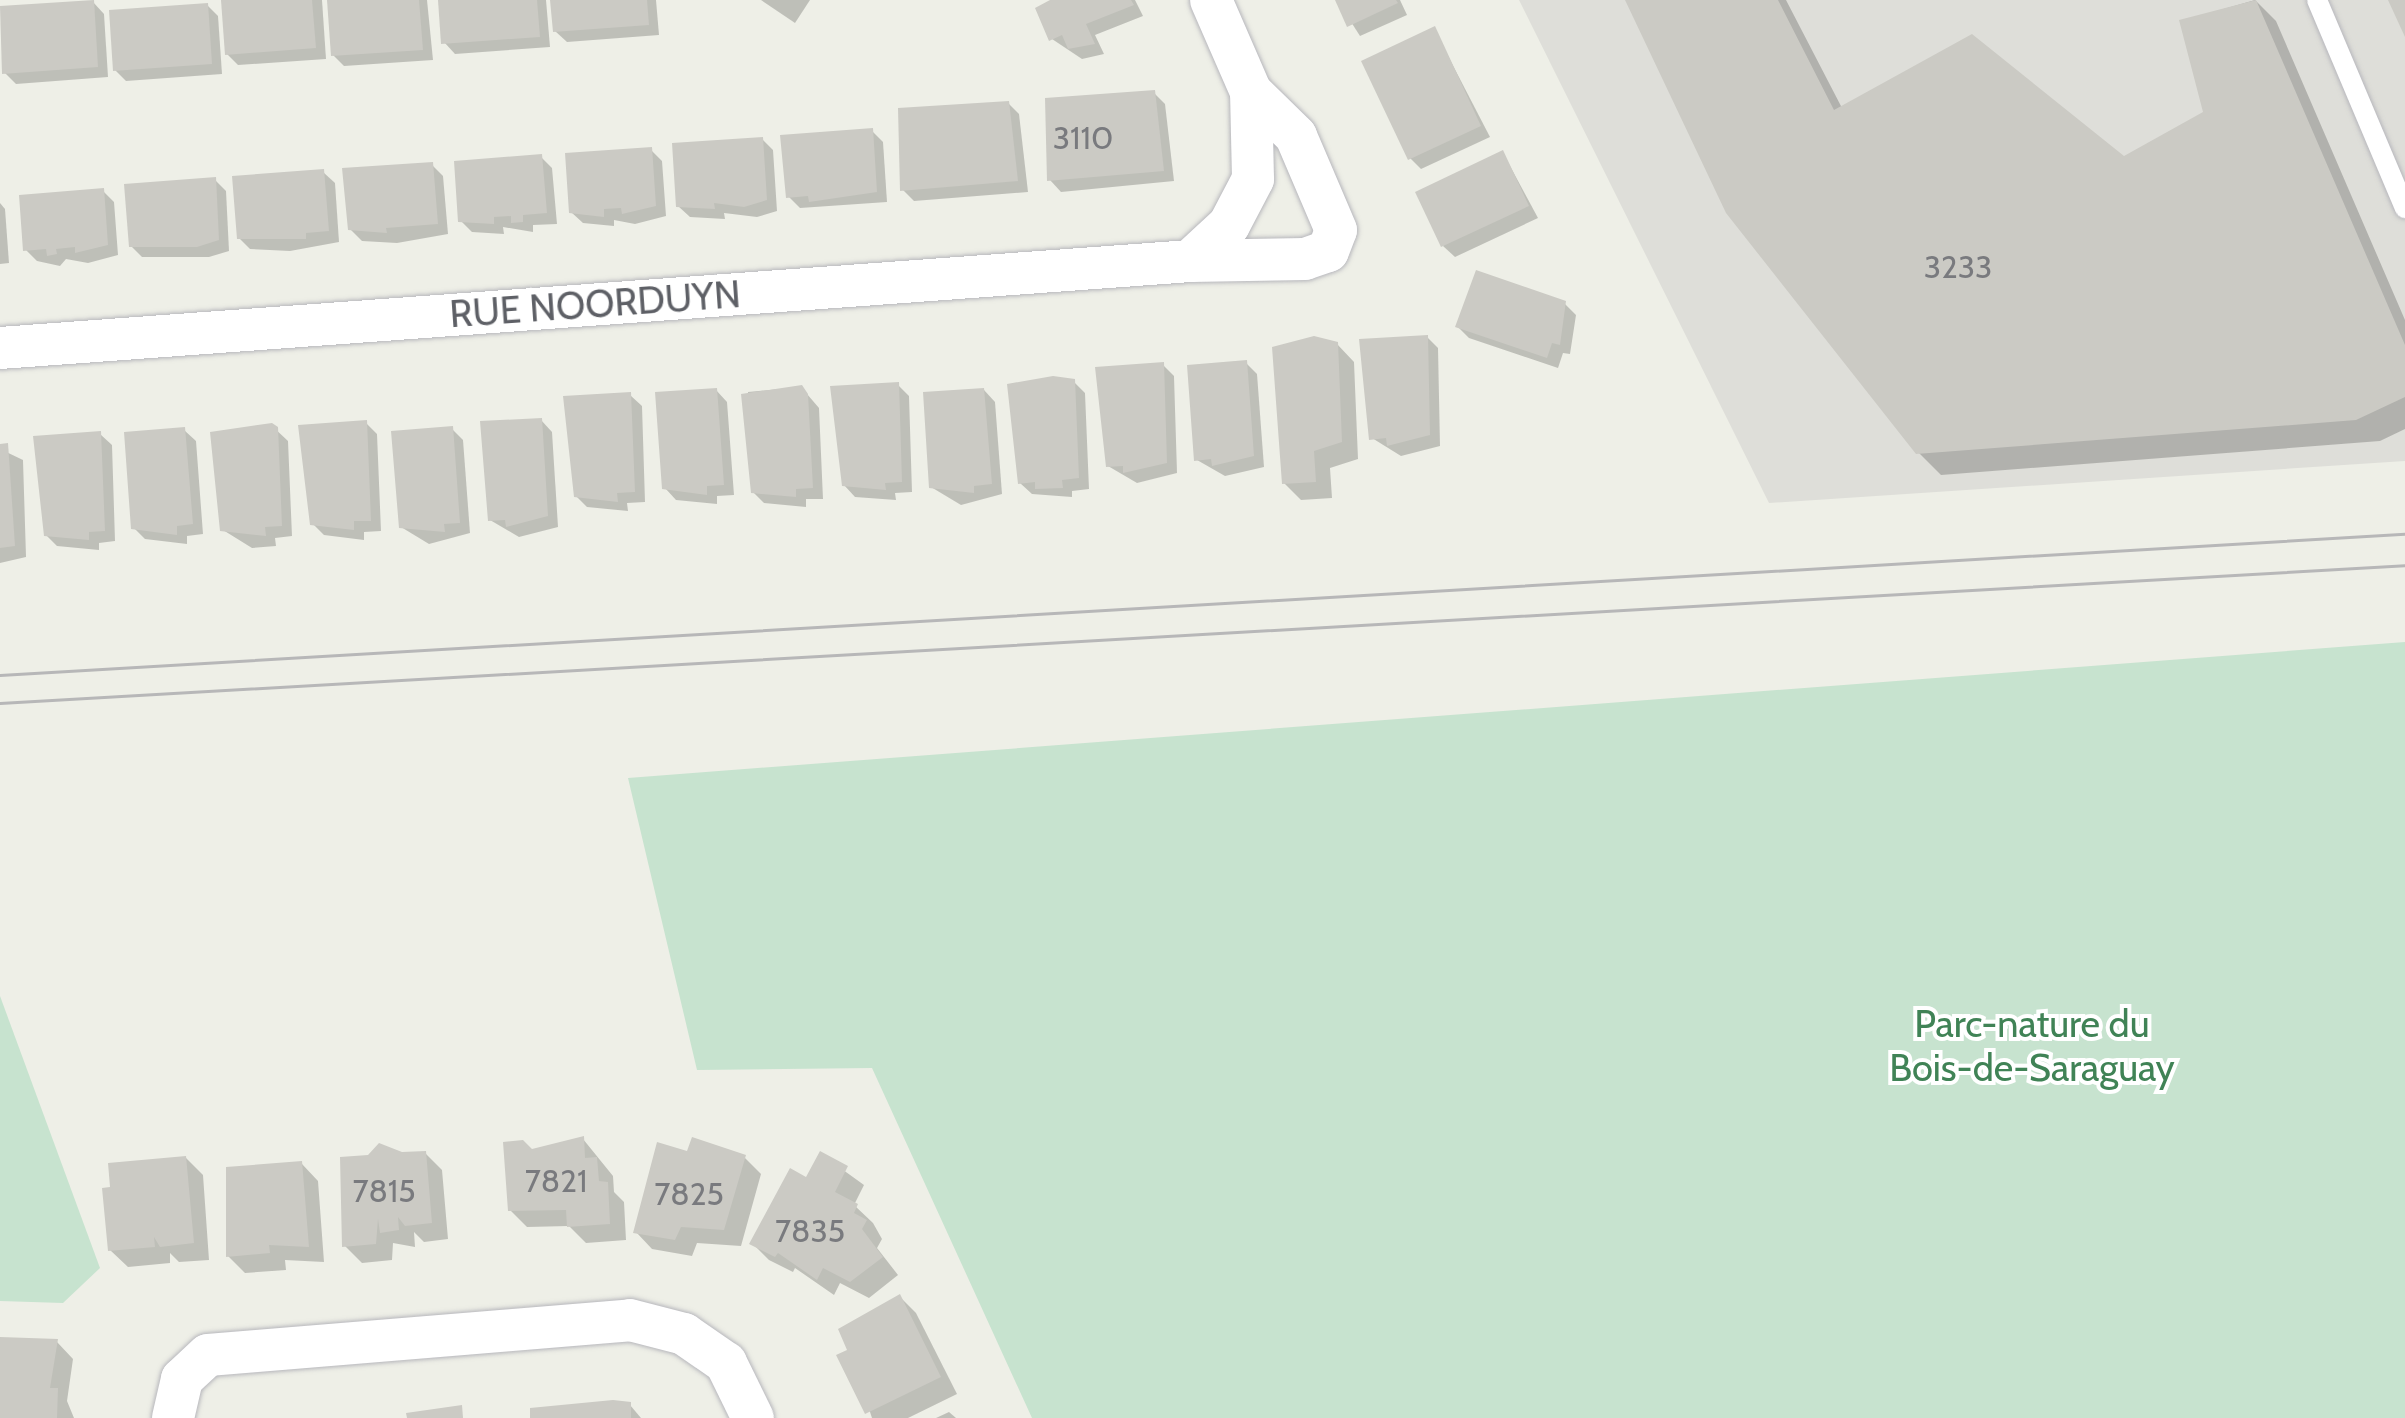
<!DOCTYPE html>
<html>
<head>
<meta charset="utf-8">
<style>
	body { margin:0 }
	#map { position:relative; width:2405px; height:1418px; overflow:hidden; background:#eeefe7; font-family:Cabin,sans-serif }
	div>[style] { position:absolute }
	.industrial>* { inset:0; background:#deded9 }
	.green>* { inset:0; background:#c7e3cf }
	.shadow>* { inset:0; background:#0003 }
	.building>* { inset:0; background:#cbcac4 }
	.roads { filter:drop-shadow(0 0 2px #b7b7bc) drop-shadow(0 0 2px #b7b7bc) }
	.service>* { height:20px; margin:-10px; padding:0 10px; transform-origin:10px; border-radius:10px; background:#fff }
	.minor>* { height:42px; margin:-21px; padding:0 21px; transform-origin:21px; border-radius:21px; background:#fff }
	.tram>* { height:2.5px; margin:-1.25px; padding:0 1.25px; transform-origin:1.25px; border-radius:1.25px; background:#b7b7b8 }
	span { translate:-50% -50%; white-space:nowrap; text-align:center; line-height:1.15; -webkit-text-stroke:8px #fff; paint-order:stroke }
	.number-label { font-size:32px; color:#797a7e }
	.number-label span { -webkit-text-stroke-width:0 }
	.street-label { font-size:38px; color:#5e6066 }
	.park-label { font-size:38px; color:#408356 }
</style>
</head>
<body>
<div id="map">
	<div class="industrial">
		<i style="clip-path:polygon(1519px 0,2405px 0,2405px 461px,1769px 503px)"></i>
	</div>
	<div class="green">
		<i style="clip-path:polygon(2405px 642px,2405px 1418px,1032px 1418px,872px 1068px,697px 1070px,628px 778px)"></i>
		<i style="clip-path:polygon(0 996px,100px 1268px,63px 1303px,0 1301px)"></i>
	</div>
	<div class="shadow">
		<i style="clip-path:polygon(223px 0,322px 0,326px 59px,238px 65px,227px 54px)"></i>
		<i style="clip-path:polygon(329px 0,427px 0,433px 60px,344px 66px,333px 55px)"></i>
		<i style="clip-path:polygon(441px 0,546px 0,550px 47px,455px 54px,444px 42px)"></i>
		<i style="clip-path:polygon(553px 0,656px 0,659px 35px,567px 42px,555px 31px)"></i>
		<i style="clip-path:polygon(761px 0,810px 0,795px 23px)"></i>
		<i style="clip-path:polygon(1054px 0,1135px 0,1143px 16px,1095px 35px,1104px 54px,1082px 59px,1052px 39px)"></i>
		<i style="clip-path:polygon(1337px 0,1400px 0,1407px 15px,1360px 36px)"></i>
		<i style="clip-path:polygon(1628px 0,1786px 0,1842px 108px,2124px 159px,2206px 113px,2182px 21px,2255px 0,2276px 21px,2405px 320px,2405px 429px,2380px 441px,1941px 475px,1918px 452px)"></i>
		<i style="clip-path:polygon(93px 2px,104px 14px,108px 77px,16px 84px,5px 73px)"></i>
		<i style="clip-path:polygon(207px 5px,218px 16px,222px 74px,126px 81px,115px 70px)"></i>
		<i style="clip-path:polygon(1434px 29px,1490px 137px,1421px 169px,1410px 158px)"></i>
		<i style="clip-path:polygon(1154px 93px,1165px 104px,1174px 181px,1061px 192px,1050px 180px)"></i>
		<i style="clip-path:polygon(1008px 103px,1019px 114px,1028px 192px,914px 201px,903px 190px)"></i>
		<i style="clip-path:polygon(872px 131px,883px 142px,887px 202px,800px 208px,788px 196px)"></i>
		<i style="clip-path:polygon(762px 139px,773px 150px,777px 211px,757px 217px,724px 213px,725px 219px,690px 217px,678px 206px)"></i>
		<i style="clip-path:polygon(651px 150px,662px 161px,666px 216px,635px 224px,614px 220px,614px 226px,583px 223px,571px 212px)"></i>
		<i style="clip-path:polygon(1503px 153px,1538px 218px,1455px 257px,1443px 246px)"></i>
		<i style="clip-path:polygon(541px 157px,552px 168px,557px 224px,533px 225px,533px 232px,503px 227px,504px 234px,472px 232px,461px 221px)"></i>
		<i style="clip-path:polygon(432px 165px,443px 176px,448px 234px,397px 243px,362px 241px,350px 229px)"></i>
		<i style="clip-path:polygon(323px 172px,335px 183px,339px 242px,290px 251px,250px 249px,239px 238px)"></i>
		<i style="clip-path:polygon(215px 180px,226px 191px,229px 251px,209px 257px,142px 257px,131px 246px)"></i>
		<i style="clip-path:polygon(103px 191px,114px 202px,118px 255px,88px 263px,66px 259px,60px 266px,37px 261px,26px 250px)"></i>
		<i style="clip-path:polygon(0 203px,5px 209px,9px 263px,0 264px)"></i>
		<i style="clip-path:polygon(1564px 303px,1576px 315px,1570px 354px,1563px 353px,1558px 368px,1469px 338px,1458px 327px)"></i>
		<i style="clip-path:polygon(1427px 337px,1438px 348px,1440px 446px,1401px 456px,1372px 438px)"></i>
		<i style="clip-path:polygon(1337px 344px,1354px 362px,1358px 459px,1330px 468px,1332px 498px,1301px 500px,1284px 483px)"></i>
		<i style="clip-path:polygon(1246px 363px,1257px 374px,1264px 467px,1225px 476px,1197px 460px)"></i>
		<i style="clip-path:polygon(1163px 365px,1174px 376px,1177px 473px,1137px 483px,1108px 466px)"></i>
		<i style="clip-path:polygon(1074px 382px,1085px 393px,1089px 489px,1072px 491px,1072px 497px,1032px 494px,1020px 483px)"></i>
		<i style="clip-path:polygon(898px 385px,909px 396px,912px 492px,895px 493px,896px 500px,855px 497px,844px 485px)"></i>
		<i style="clip-path:polygon(801px 387px,819px 408px,823px 499px,806px 499px,806px 507px,764px 503px,753px 492px,748px 392px)"></i>
		<i style="clip-path:polygon(716px 390px,727px 402px,734px 495px,717px 496px,717px 504px,676px 500px,665px 488px)"></i>
		<i style="clip-path:polygon(984px 390px,995px 402px,1002px 494px,961px 505px,931px 487px)"></i>
		<i style="clip-path:polygon(630px 395px,642px 406px,645px 502px,627px 503px,628px 511px,587px 507px,576px 496px)"></i>
		<i style="clip-path:polygon(541px 420px,552px 432px,558px 527px,519px 537px,490px 520px)"></i>
		<i style="clip-path:polygon(366px 423px,377px 434px,381px 531px,364px 532px,364px 540px,324px 535px,313px 524px)"></i>
		<i style="clip-path:polygon(272px 426px,288px 441px,292px 536px,275px 538px,276px 546px,252px 548px,223px 530px)"></i>
		<i style="clip-path:polygon(452px 429px,463px 440px,470px 533px,429px 544px,401px 527px)"></i>
		<i style="clip-path:polygon(184px 430px,196px 441px,203px 534px,187px 536px,187px 544px,145px 539px,134px 528px)"></i>
		<i style="clip-path:polygon(100px 434px,112px 445px,115px 541px,99px 543px,99px 550px,57px 546px,46px 535px)"></i>
		<i style="clip-path:polygon(0 449px,23px 460px,26px 557px,0 563px)"></i>
		<i style="clip-path:polygon(583px 1139px,613px 1176px,614px 1192px,624px 1202px,626px 1240px,586px 1243px,569px 1226px,527px 1227px,510px 1210px,532px 1151px)"></i>
		<i style="clip-path:polygon(425px 1153px,442px 1170px,448px 1239px,424px 1242px,414px 1232px,415px 1247px,393px 1243px,392px 1260px,362px 1263px,345px 1246px,402px 1155px)"></i>
		<i style="clip-path:polygon(688px 1154px,744px 1157px,761px 1174px,741px 1246px,697px 1243px,692px 1256px,652px 1249px,636px 1232px)"></i>
		<i style="clip-path:polygon(821px 1154px,864px 1185px,854px 1205px,873px 1223px,882px 1239px,877px 1248px,898px 1275px,869px 1298px,840px 1283px,834px 1295px,795px 1268px,793px 1272px,769px 1260px,752px 1243px,808px 1180px)"></i>
		<i style="clip-path:polygon(186px 1158px,203px 1175px,209px 1260px,179px 1262px,170px 1253px,170px 1263px,128px 1267px,110px 1250px)"></i>
		<i style="clip-path:polygon(302px 1164px,318px 1181px,324px 1262px,285px 1260px,286px 1270px,245px 1273px,228px 1256px)"></i>
		<i style="clip-path:polygon(900px 1297px,916px 1313px,957px 1394px,908px 1418px,872px 1418px,850px 1351px)"></i>
		<i style="clip-path:polygon(0 1339px,57px 1342px,73px 1359px,67px 1401px,74px 1418px,0 1418px)"></i>
		<i style="clip-path:polygon(630px 1405px,641px 1418px,533px 1418px)"></i>
		<i style="clip-path:polygon(949px 1412px,956px 1418px,936px 1418px)"></i>
	</div>
	<div class="building">
		<i style="clip-path:polygon(94px 0,98px 67px,2px 74px,0 6px)"></i>
		<i style="clip-path:polygon(221px 0,312px 0,316px 48px,225px 55px)"></i>
		<i style="clip-path:polygon(327px 0,419px 0,423px 50px,331px 56px)"></i>
		<i style="clip-path:polygon(438px 0,537px 0,540px 37px,441px 44px)"></i>
		<i style="clip-path:polygon(550px 0,647px 0,649px 25px,553px 32px)"></i>
		<i style="clip-path:polygon(1050px 0,1131px 0,1134px 5px,1086px 24px,1095px 44px,1068px 49px,1062px 35px,1049px 41px,1035px 8px)"></i>
		<i style="clip-path:polygon(1335px 0,1396px 0,1398px 3px,1347px 27px)"></i>
		<i style="clip-path:polygon(1625px 0,1778px 0,1834px 110px,1972px 34px,2124px 156px,2203px 112px,2179px 20px,2256px 0,2405px 345px,2405px 397px,2356px 420px,1916px 454px,1726px 213px)"></i>
		<i style="clip-path:polygon(2388px 0,2405px 0,2405px 37px)"></i>
		<i style="clip-path:polygon(208px 3px,212px 64px,113px 71px,109px 10px)"></i>
		<i style="clip-path:polygon(1435px 26px,1481px 126px,1408px 160px,1361px 61px)"></i>
		<i style="clip-path:polygon(1155px 90px,1164px 171px,1047px 181px,1045px 98px)"></i>
		<i style="clip-path:polygon(1009px 101px,1018px 181px,900px 191px,898px 108px)"></i>
		<i style="clip-path:polygon(873px 128px,877px 192px,809px 202px,808px 196px,786px 198px,780px 135px)"></i>
		<i style="clip-path:polygon(763px 137px,767px 200px,744px 207px,714px 203px,715px 209px,676px 207px,672px 143px)"></i>
		<i style="clip-path:polygon(652px 147px,656px 206px,622px 214px,621px 208px,604px 209px,604px 217px,569px 213px,565px 153px)"></i>
		<i style="clip-path:polygon(1503px 150px,1529px 206px,1441px 247px,1415px 192px)"></i>
		<i style="clip-path:polygon(542px 154px,547px 213px,523px 215px,523px 222px,511px 223px,511px 216px,494px 217px,494px 224px,458px 222px,454px 161px)"></i>
		<i style="clip-path:polygon(433px 162px,438px 224px,386px 228px,387px 233px,348px 230px,342px 168px)"></i>
		<i style="clip-path:polygon(324px 169px,329px 231px,306px 233px,306px 239px,237px 239px,232px 176px)"></i>
		<i style="clip-path:polygon(216px 177px,219px 240px,197px 247px,129px 247px,124px 184px)"></i>
		<i style="clip-path:polygon(104px 188px,108px 245px,75px 253px,75px 247px,56px 249px,57px 254px,47px 256px,46px 249px,23px 251px,19px 195px)"></i>
		<i style="clip-path:polygon(1476px 270px,1566px 301px,1560px 345px,1552px 343px,1547px 358px,1455px 327px)"></i>
		<i style="clip-path:polygon(1428px 335px,1430px 435px,1387px 446px,1386px 438px,1369px 440px,1359px 339px)"></i>
		<i style="clip-path:polygon(1314px 336px,1338px 342px,1342px 442px,1314px 451px,1316px 482px,1282px 484px,1272px 347px)"></i>
		<i style="clip-path:polygon(1247px 360px,1254px 456px,1212px 466px,1211px 459px,1194px 461px,1187px 365px)"></i>
		<i style="clip-path:polygon(1164px 362px,1167px 463px,1123px 473px,1123px 466px,1106px 467px,1095px 367px)"></i>
		<i style="clip-path:polygon(1053px 376px,1075px 379px,1079px 478px,1062px 480px,1063px 488px,1035px 489px,1035px 482px,1018px 484px,1007px 384px)"></i>
		<i style="clip-path:polygon(899px 382px,902px 482px,885px 483px,886px 490px,842px 486px,830px 386px)"></i>
		<i style="clip-path:polygon(802px 385px,808px 394px,813px 488px,796px 489px,796px 497px,751px 493px,741px 394px)"></i>
		<i style="clip-path:polygon(717px 388px,724px 485px,707px 486px,707px 495px,662px 489px,655px 392px)"></i>
		<i style="clip-path:polygon(984px 388px,992px 484px,974px 486px,974px 493px,929px 488px,923px 392px)"></i>
		<i style="clip-path:polygon(631px 392px,635px 492px,617px 493px,618px 502px,574px 497px,563px 396px)"></i>
		<i style="clip-path:polygon(542px 418px,548px 516px,506px 527px,505px 520px,488px 521px,480px 421px)"></i>
		<i style="clip-path:polygon(367px 420px,371px 521px,354px 521px,354px 530px,310px 525px,298px 425px)"></i>
		<i style="clip-path:polygon(272px 423px,278px 427px,282px 526px,265px 527px,266px 536px,220px 531px,210px 432px)"></i>
		<i style="clip-path:polygon(453px 426px,460px 523px,444px 524px,445px 532px,399px 528px,391px 431px)"></i>
		<i style="clip-path:polygon(185px 427px,193px 524px,177px 526px,177px 535px,131px 529px,124px 432px)"></i>
		<i style="clip-path:polygon(101px 431px,105px 531px,89px 532px,89px 540px,44px 536px,33px 436px)"></i>
		<i style="clip-path:polygon(8px 443px,15px 546px,0 548px,0 444px)"></i>
		<i style="clip-path:polygon(584px 1136px,585px 1158px,597px 1157px,599px 1181px,608px 1182px,610px 1224px,567px 1227px,566px 1210px,508px 1211px,503px 1142px,523px 1140px,532px 1149px)"></i>
		<i style="clip-path:polygon(692px 1137px,746px 1155px,724px 1230px,681px 1227px,675px 1240px,633px 1233px,657px 1142px,687px 1151px)"></i>
		<i style="clip-path:polygon(379px 1143px,402px 1152px,426px 1151px,432px 1223px,405px 1226px,398px 1217px,399px 1230px,380px 1233px,378px 1219px,376px 1244px,342px 1247px,340px 1157px,368px 1155px)"></i>
		<i style="clip-path:polygon(820px 1151px,848px 1166px,835px 1192px,858px 1204px,854px 1213px,867px 1220px,862px 1229px,883px 1257px,850px 1282px,823px 1268px,817px 1280px,778px 1253px,775px 1257px,749px 1244px,790px 1168px,806px 1177px)"></i>
		<i style="clip-path:polygon(186px 1156px,194px 1243px,160px 1247px,154px 1237px,155px 1247px,108px 1251px,102px 1188px,110px 1187px,108px 1163px)"></i>
		<i style="clip-path:polygon(302px 1161px,309px 1247px,269px 1245px,270px 1253px,226px 1257px,226px 1167px)"></i>
		<i style="clip-path:polygon(900px 1294px,941px 1377px,865px 1414px,836px 1355px,847px 1350px,838px 1329px)"></i>
		<i style="clip-path:polygon(0 1337px,58px 1339px,50px 1388px,58px 1388px,57px 1418px,0 1418px)"></i>
		<i style="clip-path:polygon(613px 1400px,631px 1402px,631px 1418px,530px 1418px,530px 1408px)"></i>
		<i style="clip-path:polygon(462px 1405px,463px 1418px,407px 1418px,406px 1413px)"></i>
	</div>
	<div class="roads">
		<div class="service">
			<i style="left:2317px;top:0;width:226px;rotate:67.1deg"></i>
		</div>
		<div class="minor">
			<i style="left:1190px;top:261px;width:115px;rotate:-1deg"></i>
			<i style="left:1305px;top:259px;width:24px;rotate:-19deg"></i>
			<i style="left:1328px;top:251px;width:22px;rotate:-69deg"></i>
			<i style="left:1336px;top:230px;width:102px;rotate:-113.1deg"></i>
			<i style="left:1296px;top:136px;width:63px;rotate:-135.6deg"></i>
			<i style="left:0;top:348px;width:1193px;rotate:-4.18deg"></i>
			<i style="left:1190px;top:261px;width:53px;rotate:-42.7deg"></i>
			<i style="left:1229px;top:225px;width:52px;rotate:-62.4deg"></i>
			<i style="left:1253px;top:179px;width:87px;rotate:-91.3deg"></i>
			<i style="left:1251px;top:92px;width:100px;rotate:-113.5deg"></i>
			<i style="left:173px;top:1418px;width:40px;rotate:-77deg"></i>
			<i style="left:182px;top:1379px;width:35px;rotate:-43deg"></i>
			<i style="left:208px;top:1355px;width:423px;rotate:-4.7deg"></i>
			<i style="left:630px;top:1320px;width:56px;rotate:14.5deg"></i>
			<i style="left:684px;top:1334px;width:51px;rotate:34.6deg"></i>
			<i style="left:726px;top:1363px;width:61px;rotate:63.9deg"></i>
		</div>
	</div>
	<div class="tram">
		<i style="left:0;top:675px;width:2409px;rotate:-3.36deg"></i>
		<i style="left:0;top:703px;width:2409px;rotate:-3.28deg"></i>
	</div>
	<div class="number-label">
		<span style="left:1083px;top:138px">3110</span>
		<span style="left:1958px;top:267px">3233</span>
		<span style="left:556px;top:1181px">7821</span>
		<span style="left:384px;top:1191px">7815</span>
		<span style="left:689px;top:1194px">7825</span>
		<span style="left:810px;top:1231px">7835</span>
	</div>
	<div class="street-label">
		<span style="left:595px;top:304px;rotate:-4deg">RUE NOORDUYN</span>
	</div>
	<div class="park-label">
		<span style="left:2032px;top:1046px">Parc-nature du<br>Bois-de-Saraguay</span>
	</div>
</div>
</body>
</html>
